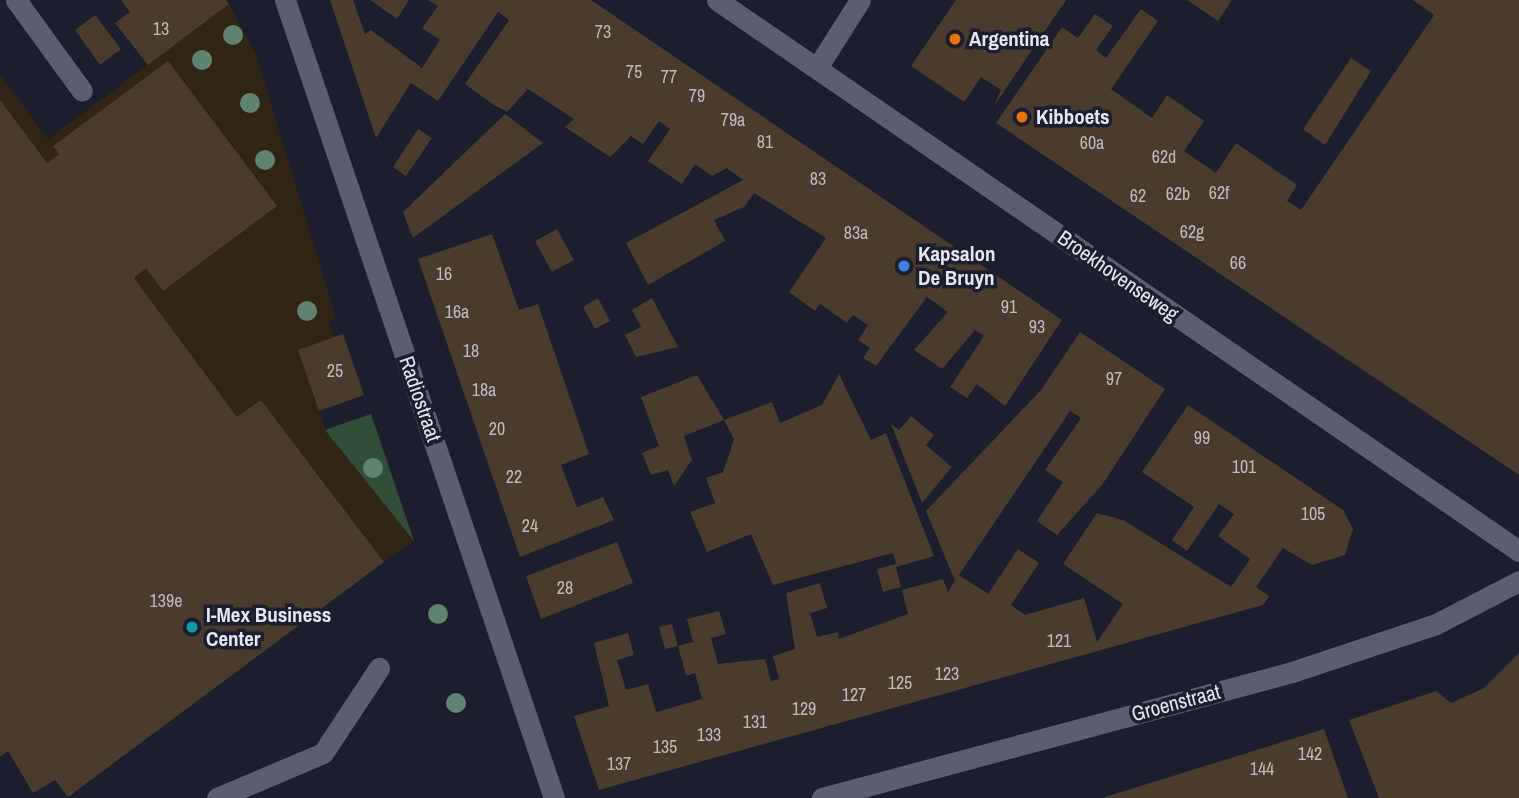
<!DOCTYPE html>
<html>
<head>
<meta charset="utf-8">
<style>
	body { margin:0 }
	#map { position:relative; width:1519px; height:798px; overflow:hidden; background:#1c1d2d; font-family:"Archivo Narrow",sans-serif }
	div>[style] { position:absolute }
	.industrial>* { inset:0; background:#2f2415 }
	.green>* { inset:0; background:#324d3a }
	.building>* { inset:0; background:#493b2e }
	.minor>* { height:21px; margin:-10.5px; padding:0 10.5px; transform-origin:10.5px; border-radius:10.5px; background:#5b5d70 }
	.trees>* { width:20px; height:20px; margin:-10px; border-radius:50%; background:#608371 }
	.dots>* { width:19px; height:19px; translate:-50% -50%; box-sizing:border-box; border:4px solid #1c1d2d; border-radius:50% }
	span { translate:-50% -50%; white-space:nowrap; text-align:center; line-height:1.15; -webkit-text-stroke:7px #1c1d2d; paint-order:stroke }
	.number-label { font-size:18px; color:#bdbbc0 }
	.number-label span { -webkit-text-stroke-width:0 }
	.poi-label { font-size:21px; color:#e4e6f1; font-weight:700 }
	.left { translate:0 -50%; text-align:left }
	.street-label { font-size:21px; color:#e4e6f1 }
</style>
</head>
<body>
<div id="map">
	<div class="industrial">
		<i style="clip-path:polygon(229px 4px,256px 54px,336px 318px,329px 321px,334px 336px,343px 334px,364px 395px,320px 411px,325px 429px,371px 414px,414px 541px,384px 562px,309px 462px,0 693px,0 74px,48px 139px)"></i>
	</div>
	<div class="green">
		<i style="clip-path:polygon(371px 414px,414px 541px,325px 430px)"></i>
	</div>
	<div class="building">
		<i style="clip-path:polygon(121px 0,226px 0,229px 4px,148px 65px,115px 23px,130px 12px)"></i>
		<i style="clip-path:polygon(330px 0,353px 0,365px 34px,371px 30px,422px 68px,440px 40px,422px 28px,438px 6px,428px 0,591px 0,1062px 320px,1005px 406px,977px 384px,967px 398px,950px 387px,984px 336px,975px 330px,942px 369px,914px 350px,948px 312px,927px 297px,876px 366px,863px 358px,870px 348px,858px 340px,868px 325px,853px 315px,847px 323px,820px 304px,815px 311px,789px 292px,826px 238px,754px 193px,744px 207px,714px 220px,725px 241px,648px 285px,626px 243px,743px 180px,727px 168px,712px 176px,695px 164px,682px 184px,648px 161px,670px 129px,659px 121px,643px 144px,631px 136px,610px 157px,565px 127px,574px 119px,528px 89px,507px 112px,494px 105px,465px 84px,509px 20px,498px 12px,438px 101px,411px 83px,376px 138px)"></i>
		<i style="clip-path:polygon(370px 0,409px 0,397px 19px)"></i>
		<i style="clip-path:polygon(956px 0,1066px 0,994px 106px,1001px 90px,981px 77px,964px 102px,911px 66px)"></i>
		<i style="clip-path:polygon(1187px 0,1232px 0,1218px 21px)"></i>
		<i style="clip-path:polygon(1413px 0,1519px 0,1519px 475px,996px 123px,1062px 27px,1078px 38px,1095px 14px,1113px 26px,1096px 50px,1106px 58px,1141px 9px,1158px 21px,1111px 89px,1152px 118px,1167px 95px,1204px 121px,1184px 151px,1216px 173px,1236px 143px,1297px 185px,1287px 201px,1301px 210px,1434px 15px)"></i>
		<i style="clip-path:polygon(95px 15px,121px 49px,100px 65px,75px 30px)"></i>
		<i style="clip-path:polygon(1351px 58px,1371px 71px,1325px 145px,1303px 129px)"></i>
		<i style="clip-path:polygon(168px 61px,277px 206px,163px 291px,146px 268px,134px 278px,237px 417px,261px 400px,384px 562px,68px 797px,55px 780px,33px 793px,8px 751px,0 757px,0 100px,47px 163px,59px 154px,53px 146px)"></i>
		<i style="clip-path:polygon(505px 114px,543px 143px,413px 238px,403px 212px)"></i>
		<i style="clip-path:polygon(418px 129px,432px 138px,406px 176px,393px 167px)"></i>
		<i style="clip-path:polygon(557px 229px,574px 260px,552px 272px,535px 241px)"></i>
		<i style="clip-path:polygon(492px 234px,519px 310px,538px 304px,589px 454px,561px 465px,577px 507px,603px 497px,614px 520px,520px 557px,418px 259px)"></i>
		<i style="clip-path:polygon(598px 298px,610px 321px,595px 329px,583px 307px)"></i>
		<i style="clip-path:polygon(652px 298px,678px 347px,636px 357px,625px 335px,641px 327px,632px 310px)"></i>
		<i style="clip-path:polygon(1080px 332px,1165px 389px,1102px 485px,1057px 535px,1037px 521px,1063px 482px,1045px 470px,1081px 418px,1070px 411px,959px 575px,988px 594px,1018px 549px,1039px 563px,1011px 605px,1025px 615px,1084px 598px,1097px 642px,1123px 604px,1063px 564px,1097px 513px,1123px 520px,1231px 587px,1250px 559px,1218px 536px,1234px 514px,1219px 504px,1187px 551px,1172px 540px,1194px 507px,1142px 472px,1188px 405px,1343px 510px,1353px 529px,1345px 555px,1312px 565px,1283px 548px,1256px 587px,1269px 596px,1263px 605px,599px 790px,574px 716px,609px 706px,594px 643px,628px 633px,634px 655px,617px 660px,626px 690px,648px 684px,656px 712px,702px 699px,695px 673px,686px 676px,678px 646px,693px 642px,687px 619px,719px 611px,726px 634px,711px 638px,718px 664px,765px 659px,771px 681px,779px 679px,773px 656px,795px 649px,786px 593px,820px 583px,827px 608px,810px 613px,817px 637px,838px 632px,839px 639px,908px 614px,902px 590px,943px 579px,948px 592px,955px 581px,926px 511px,1041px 390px)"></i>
		<i style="clip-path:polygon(343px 334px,364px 395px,319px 411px,298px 350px)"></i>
		<i style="clip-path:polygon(839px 374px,871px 440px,886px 433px,934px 556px,896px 567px,901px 587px,883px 592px,877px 569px,896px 564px,893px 553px,773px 585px,751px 534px,707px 552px,690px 512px,715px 503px,706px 478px,723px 472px,734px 439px,724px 420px,772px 402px,780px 423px,822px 405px)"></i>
		<i style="clip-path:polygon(697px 375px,724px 420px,684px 436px,692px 460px,674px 486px,668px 470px,651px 475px,642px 453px,659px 446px,641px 397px)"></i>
		<i style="clip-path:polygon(911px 416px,934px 435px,926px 445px,952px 467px,922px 503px,891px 424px,899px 430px)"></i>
		<i style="clip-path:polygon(617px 542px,633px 583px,541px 619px,526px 576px)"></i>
		<i style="clip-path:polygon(672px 624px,678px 646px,665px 649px,659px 627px)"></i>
		<i style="clip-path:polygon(1519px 653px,1519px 798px,1379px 798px,1349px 720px,1436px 691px,1451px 703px,1484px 688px)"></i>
		<i style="clip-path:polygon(1324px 729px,1348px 798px,1105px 798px,1105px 797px)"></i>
	</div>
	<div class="minor">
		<i style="left:16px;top:0;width:112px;rotate:54deg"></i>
		<i style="left:285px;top:0;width:842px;rotate:71.37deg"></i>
		<i style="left:717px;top:0;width:973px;rotate:34.49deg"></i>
		<i style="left:817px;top:68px;width:80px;rotate:-57.7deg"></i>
		<i style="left:217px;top:798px;width:115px;rotate:-23deg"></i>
		<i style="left:323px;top:753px;width:102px;rotate:-56.6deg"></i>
		<i style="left:822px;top:798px;width:487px;rotate:-15deg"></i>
		<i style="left:1292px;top:672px;width:152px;rotate:-18.4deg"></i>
		<i style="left:1436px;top:624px;width:93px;rotate:-27.4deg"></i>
	</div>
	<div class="trees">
		<i style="left:233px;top:35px"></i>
		<i style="left:202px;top:60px"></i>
		<i style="left:250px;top:103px"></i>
		<i style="left:265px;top:160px"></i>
		<i style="left:307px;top:311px"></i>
		<i style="left:373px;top:468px"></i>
		<i style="left:438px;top:614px"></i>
		<i style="left:456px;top:703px"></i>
	</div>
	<div class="dots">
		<i style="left:955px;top:39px;background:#e8710a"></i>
		<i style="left:1022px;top:117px;background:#e8710a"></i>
		<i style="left:904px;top:266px;background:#3f7fe0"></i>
		<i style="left:192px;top:627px;background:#0f9aa8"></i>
	</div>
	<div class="number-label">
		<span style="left:161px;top:29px">13</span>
		<span style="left:603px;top:32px">73</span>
		<span style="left:634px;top:72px">75</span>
		<span style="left:669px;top:77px">77</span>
		<span style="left:697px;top:96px">79</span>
		<span style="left:733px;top:120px">79a</span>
		<span style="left:765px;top:142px">81</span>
		<span style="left:1092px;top:143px">60a</span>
		<span style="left:1164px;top:157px">62d</span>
		<span style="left:818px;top:179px">83</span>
		<span style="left:1219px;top:193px">62f</span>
		<span style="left:1178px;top:194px">62b</span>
		<span style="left:1138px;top:196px">62</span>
		<span style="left:1192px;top:232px">62g</span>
		<span style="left:856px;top:233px">83a</span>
		<span style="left:1238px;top:263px">66</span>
		<span style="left:444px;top:274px">16</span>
		<span style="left:1009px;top:307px">91</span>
		<span style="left:457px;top:312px">16a</span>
		<span style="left:1037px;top:327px">93</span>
		<span style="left:471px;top:351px">18</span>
		<span style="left:335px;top:371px">25</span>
		<span style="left:1114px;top:379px">97</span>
		<span style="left:484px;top:390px">18a</span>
		<span style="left:497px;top:429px">20</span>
		<span style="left:1202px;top:438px">99</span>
		<span style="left:1244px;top:467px">101</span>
		<span style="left:514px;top:477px">22</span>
		<span style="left:1313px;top:514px">105</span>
		<span style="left:530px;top:526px">24</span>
		<span style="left:565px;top:588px">28</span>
		<span style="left:166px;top:601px">139e</span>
		<span style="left:1059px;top:641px">121</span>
		<span style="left:947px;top:674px">123</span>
		<span style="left:900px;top:683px">125</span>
		<span style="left:854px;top:695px">127</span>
		<span style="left:804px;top:709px">129</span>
		<span style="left:755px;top:722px">131</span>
		<span style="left:709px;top:735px">133</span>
		<span style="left:665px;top:747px">135</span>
		<span style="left:1310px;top:754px">142</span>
		<span style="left:619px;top:764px">137</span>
		<span style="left:1262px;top:769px">144</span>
	</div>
	<div class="poi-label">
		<span class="left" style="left:969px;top:39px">Argentina</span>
		<span class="left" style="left:1036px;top:117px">Kibboets</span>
		<span class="left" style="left:918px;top:266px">Kapsalon<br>De Bruyn</span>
		<span class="left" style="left:206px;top:627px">I-Mex Business<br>Center</span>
	</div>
	<div class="street-label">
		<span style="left:1118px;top:276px;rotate:35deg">Broekhovenseweg</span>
		<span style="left:420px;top:399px;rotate:71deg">Radiostraat</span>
		<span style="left:1176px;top:703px;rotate:-15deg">Groenstraat</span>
	</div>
</div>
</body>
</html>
